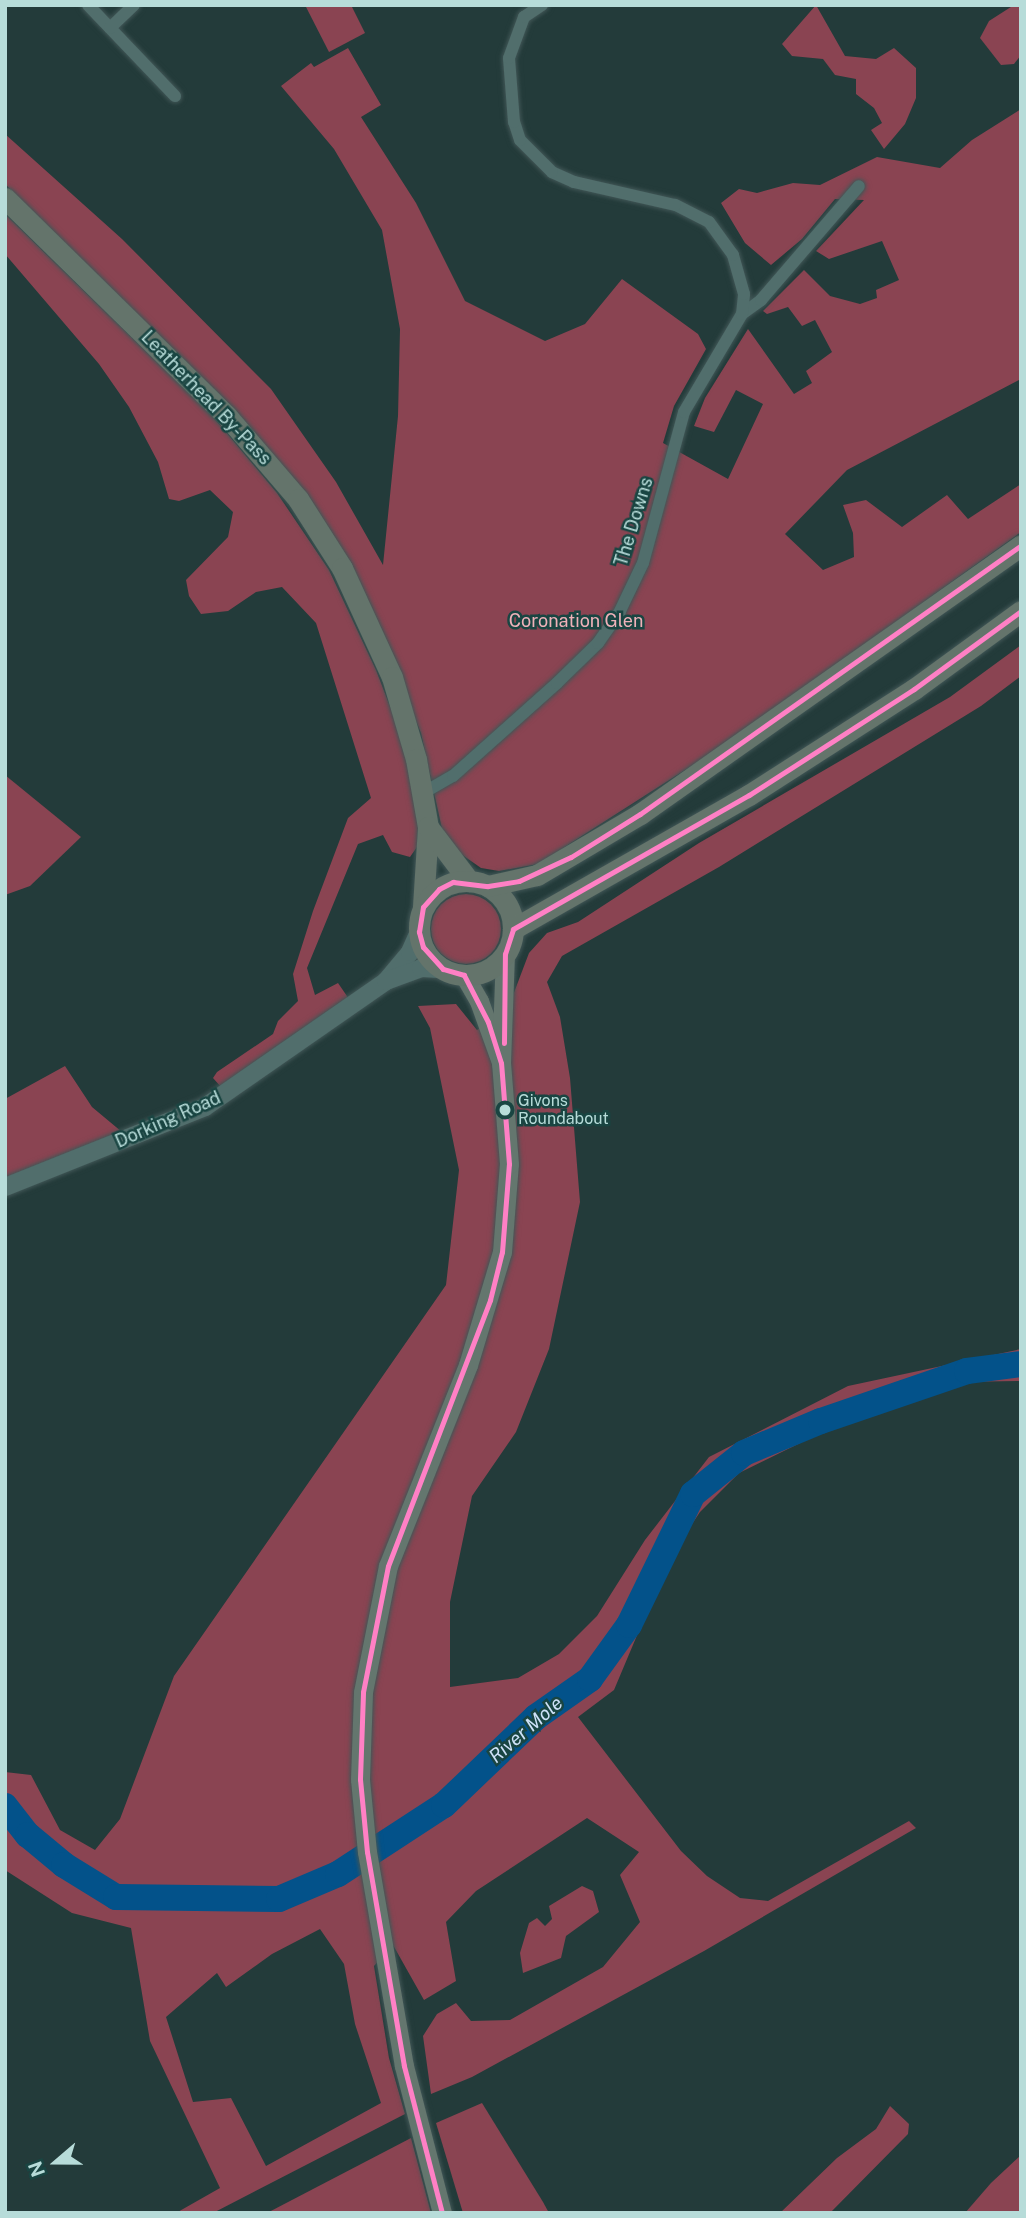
<!DOCTYPE html>
<html>
<head>
<meta charset="utf-8">
<style>
	body { margin:0 }
	#map { position:relative; width:1026px; height:2218px; overflow:hidden; background:#233b3a; font-family:"Public Sans",sans-serif }
	div>[style] { position:absolute }
	.green>* { inset:0; background:#8a4452 }
	.round { border-radius:50% }
	.river>* { height:26px; margin:-13px; padding:0 13px; transform-origin:13px; border-radius:13px; background:#03528a }
	.roads { filter:drop-shadow(0 0 2px #415656) drop-shadow(0 0 2px #415656) }
	.minor>* { height:12px; margin:-6px; padding:0 6px; transform-origin:6px; border-radius:6px; background:#516e6c }
	.secondary>* { height:18px; margin:-9px; padding:0 9px; transform-origin:9px; border-radius:9px; background:#516e6c }
	.primary>* { height:19px; margin:-9.5px; padding:0 9.5px; transform-origin:9.5px; border-radius:9.5px; background:#64766e }
	.trunk>* { height:21px; margin:-10.5px; padding:0 10.5px; transform-origin:10.5px; border-radius:10.5px; background:#64746b }
	.trunk>.ring { margin:-10.5px; padding:0; box-sizing:content-box; background:none; border:21px solid #64746b; border-radius:50% }
	.bus-1>* { height:5px; margin:-2.5px; padding:0 2.5px; transform-origin:2.5px; border-radius:2.5px; background:#ff80c5 }
	.dots>* { width:19px; height:19px; translate:-50% -50%; box-sizing:border-box; border:4px solid #194542; border-radius:50% }
	span { translate:-50% -50%; white-space:nowrap; text-align:center; line-height:1.15; -webkit-text-stroke:5px #194542; paint-order:stroke }
	.bus-label { font-size:16px; color:#b7dcd9 }
	.left { translate:0 -50%; text-align:left }
	.street-label { font-size:18px; color:#b7dcd9 }
	.park-label { font-size:18px; color:#efb1b9 }
	.water-label { font-size:19px; color:#cee2f8; font-style:italic }
	.frame { position:absolute; inset:0; border:7px solid #b7dcd9; pointer-events:none }
	.north { position:absolute; left:21px; top:2127px; width:70px; height:70px; -webkit-text-stroke:5px #194542; paint-order:stroke; rotate:250deg; font-size:19px; font-weight:700; line-height:28px; text-align:center; color:#b7dcd9 }
	.north::after { content:''; display:block; margin:auto; width:24px; height:32px; background:#b7dcd9; clip-path:polygon(50% 0,100% 100%,50% 72%,0 100%) }
</style>
</head>
<body>
<div id="map">
	<div class="green">
		<i style="clip-path:polygon(305px 5px,351px 5px,365px 33px,329px 52px)"></i>
		<i style="clip-path:polygon(816px 5px,845px 56px,876px 59px,894px 48px,916px 68px,916px 98px,905px 124px,884px 149px,871px 130px,882px 123px,874px 108px,856px 94px,856px 79px,835px 75px,823px 59px,792px 56px,782px 44px)"></i>
		<i style="clip-path:polygon(1014px 5px,1021px 5px,1021px 55px,1014px 64px,1001px 65px,980px 38px,989px 21px)"></i>
		<i style="clip-path:polygon(348px 48px,381px 105px,361px 117px,416px 203px,465px 301px,545px 341px,585px 324px,622px 279px,698px 334px,706px 349px,674px 406px,663px 443px,728px 479px,763px 404px,736px 390px,714px 432px,694px 426px,705px 398px,748px 329px,794px 394px,812px 383px,806px 371px,832px 352px,815px 320px,802px 326px,788px 307px,767px 314px,763px 311px,804px 270px,830px 296px,860px 304px,877px 298px,876px 290px,899px 280px,882px 241px,829px 259px,816px 251px,864px 200px,835px 199px,802px 239px,771px 265px,745px 243px,721px 203px,739px 189px,757px 193px,793px 183px,820px 185px,877px 157px,940px 168px,972px 140px,1021px 109px,1021px 379px,847px 470px,785px 534px,823px 570px,854px 557px,853px 533px,843px 505px,866px 500px,902px 527px,947px 495px,968px 519px,1021px 484px,1021px 532px,724px 745px,538px 864px,499px 871px,481px 868px,458px 852px,442px 829px,421px 733px,366px 599px,183px 359px,5px 184px,5px 134px,122px 239px,271px 389px,336px 482px,383px 565px,398px 416px,400px 329px,382px 230px,334px 149px,281px 86px,311px 63px,314px 67px)"></i>
		<i style="clip-path:polygon(5px 214px,215px 419px,277px 493px,329px 570px,376px 670px,406px 748px,419px 806px,417px 847px,410px 857px,392px 852px,383px 835px,358px 844px,307px 968px,315px 995px,338px 983px,349px 999px,221px 1087px,213px 1078px,217px 1072px,273px 1034px,278px 1021px,298px 1001px,293px 974px,313px 911px,348px 818px,371px 798px,316px 623px,282px 587px,256px 592px,228px 611px,201px 614px,189px 596px,186px 580px,228px 537px,233px 512px,210px 490px,179px 501px,169px 499px,158px 462px,129px 407px,99px 364px,5px 254px)"></i>
		<i style="clip-path:polygon(evenodd,1021px 645px,1021px 676px,981px 706px,719px 867px,562px 956px,547px 982px,560px 1017px,570px 1078px,580px 1202px,549px 1349px,516px 1432px,472px 1496px,450px 1602px,450px 1687px,518px 1678px,559px 1654px,597px 1616px,645px 1540px,709px 1457px,848px 1386px,1021px 1349px,1021px 1381px,954px 1382px,849px 1419px,739px 1473px,700px 1512px,670px 1557px,614px 1690px,578px 1717px,681px 1851px,707px 1876px,740px 1898px,768px 1901px,909px 1821px,916px 1828px,704px 1951px,472px 2077px,431px 2094px,423px 2036px,437px 2014px,456px 2003px,471px 2021px,510px 2020px,603px 1967px,640px 1922px,620px 1875px,639px 1852px,587px 1818px,476px 1891px,446px 1922px,456px 1981px,424px 2000px,393px 1945px,374px 1966px,389px 2058px,405px 2114px,213px 2213px,176px 2213px,220px 2188px,150px 2041px,131px 1928px,72px 1913px,5px 1870px,5px 1772px,31px 1775px,60px 1830px,95px 1850px,120px 1819px,174px 1676px,446px 1285px,459px 1170px,430px 1028px,418px 1006px,456px 1004px,477px 1030px,507px 1011px,529px 953px,547px 933px,578px 922px,699px 843px,950px 697px,1021px 645px,320px 1929px,344px 1964px,355px 2024px,381px 2103px,266px 2166px,231px 2098px,193px 2102px,166px 2017px,217px 1973px,226px 1987px,272px 1954px,320px 1929px)"></i>
		<i style="clip-path:polygon(5px 775px,81px 837px,30px 886px,5px 895px)"></i>
		<i class="round" style="left:431px;top:894px;width:70px;height:70px"></i>
		<i style="clip-path:polygon(65px 1066px,92px 1107px,122px 1132px,5px 1182px,5px 1099px)"></i>
		<i style="clip-path:polygon(582px 1886px,593px 1891px,599px 1912px,566px 1936px,561px 1958px,523px 1973px,520px 1953px,529px 1923px,537px 1918px,545px 1926px,552px 1919px,549px 1906px)"></i>
		<i style="clip-path:polygon(482px 2103px,543px 2202px,549px 2213px,463px 2213px,436px 2123px)"></i>
		<i style="clip-path:polygon(890px 2106px,909px 2124px,908px 2134px,830px 2213px,780px 2213px,837px 2158px,876px 2129px)"></i>
		<i style="clip-path:polygon(411px 2138px,431px 2213px,267px 2213px)"></i>
		<i style="clip-path:polygon(1021px 2155px,1021px 2213px,965px 2213px,991px 2183px)"></i>
	</div>
	<div class="river">
		<i style="left:5px;top:1806px;width:37px;rotate:52deg"></i>
		<i style="left:28px;top:1835px;width:47px;rotate:39.8deg"></i>
		<i style="left:64px;top:1865px;width:61px;rotate:31.6deg"></i>
		<i style="left:116px;top:1897px;width:163px;rotate:0.7deg"></i>
		<i style="left:279px;top:1899px;width:64px;rotate:-23deg"></i>
		<i style="left:338px;top:1874px;width:126px;rotate:-33.1deg"></i>
		<i style="left:444px;top:1805px;width:127px;rotate:-43.7deg"></i>
		<i style="left:536px;top:1717px;width:66px;rotate:-35.1deg"></i>
		<i style="left:590px;top:1679px;width:67px;rotate:-54.2deg"></i>
		<i style="left:629px;top:1625px;width:146px;rotate:-64deg"></i>
		<i style="left:693px;top:1494px;width:65px;rotate:-38.8deg"></i>
		<i style="left:744px;top:1453px;width:83px;rotate:-22.6deg"></i>
		<i style="left:821px;top:1421px;width:154px;rotate:-18.9deg"></i>
		<i style="left:967px;top:1371px;width:54px;rotate:-7.4deg"></i>
	</div>
	<div class="roads">
		<div class="minor">
			<i style="left:88px;top:5px;width:126px;rotate:46.3deg"></i>
			<i style="left:110px;top:28px;width:33px;rotate:-44deg"></i>
			<i style="left:742px;top:314px;width:24px;rotate:-36deg"></i>
			<i style="left:761px;top:300px;width:150px;rotate:-49.3deg"></i>
			<i style="left:423px;top:793px;width:34px;rotate:-30deg"></i>
			<i style="left:453px;top:776px;width:140px;rotate:-41.8deg"></i>
			<i style="left:557px;top:683px;width:57px;rotate:-44.3deg"></i>
			<i style="left:598px;top:643px;width:39px;rotate:-55deg"></i>
			<i style="left:620px;top:611px;width:53px;rotate:-64.4deg"></i>
			<i style="left:643px;top:563px;width:156px;rotate:-74.8deg"></i>
			<i style="left:684px;top:412px;width:114px;rotate:-59.4deg"></i>
			<i style="left:742px;top:314px;width:20px;rotate:-84deg"></i>
			<i style="left:744px;top:294px;width:41px;rotate:-105.8deg"></i>
			<i style="left:733px;top:255px;width:41px;rotate:-126deg"></i>
			<i style="left:709px;top:222px;width:38px;rotate:-153deg"></i>
			<i style="left:675px;top:205px;width:104px;rotate:-167.2deg"></i>
			<i style="left:574px;top:182px;width:24px;rotate:-156deg"></i>
			<i style="left:552px;top:172px;width:45px;rotate:-135deg"></i>
			<i style="left:520px;top:140px;width:19px;rotate:-108deg"></i>
			<i style="left:514px;top:122px;width:64px;rotate:-94.5deg"></i>
			<i style="left:509px;top:58px;width:44px;rotate:-69.9deg"></i>
			<i style="left:524px;top:17px;width:22px;rotate:-34deg"></i>
		</div>
		<div class="secondary">
			<i style="left:386px;top:981px;width:38px;rotate:-50deg"></i>
			<i style="left:410px;top:952px;width:22px;rotate:-66deg"></i>
			<i style="left:5px;top:1187px;width:215px;rotate:-21.8deg"></i>
			<i style="left:205px;top:1107px;width:221px;rotate:-34.8deg"></i>
			<i style="left:386px;top:981px;width:37px;rotate:-20deg"></i>
			<i style="left:421px;top:968px;width:22px;rotate:3deg"></i>
		</div>
		<div class="primary">
			<i style="left:464px;top:975px;width:30px;rotate:60deg"></i>
			<i style="left:479px;top:1001px;width:65px;rotate:70.2deg"></i>
			<i style="left:442px;top:2213px;width:152px;rotate:-104.5deg"></i>
			<i style="left:404px;top:2066px;width:217px;rotate:-99.8deg"></i>
			<i style="left:367px;top:1852px;width:73px;rotate:-95.5deg"></i>
			<i style="left:360px;top:1779px;width:87px;rotate:-88deg"></i>
			<i style="left:363px;top:1692px;width:128px;rotate:-78.8deg"></i>
			<i style="left:388px;top:1566px;width:216px;rotate:-68.3deg"></i>
			<i style="left:468px;top:1365px;width:118px;rotate:-73.3deg"></i>
			<i style="left:502px;top:1252px;width:88px;rotate:-85.5deg"></i>
			<i style="left:509px;top:1164px;width:101px;rotate:-94.5deg"></i>
			<i style="left:501px;top:1063px;width:109px;rotate:-87.9deg"></i>
		</div>
		<div class="trunk">
			<i style="left:5px;top:198px;width:310px;rotate:44.5deg"></i>
			<i style="left:226px;top:415px;width:111px;rotate:49.4deg"></i>
			<i style="left:298px;top:499px;width:82px;rotate:57.5deg"></i>
			<i style="left:342px;top:568px;width:120px;rotate:65.4deg"></i>
			<i style="left:392px;top:677px;width:85px;rotate:73.7deg"></i>
			<i style="left:416px;top:759px;width:69px;rotate:80deg"></i>
			<i style="left:428px;top:827px;width:80px;rotate:93.6deg"></i>
			<i style="left:428px;top:827px;width:68px;rotate:52.8deg"></i>
			<i class="ring" style="left:419px;top:881px;width:73px;height:73px"></i>
			<i style="left:488px;top:886px;width:50px;rotate:-12.7deg"></i>
			<i style="left:537px;top:875px;width:120px;rotate:-30.6deg"></i>
			<i style="left:640px;top:814px;width:466px;rotate:-35.2deg"></i>
			<i style="left:513px;top:929px;width:271px;rotate:-29.6deg"></i>
			<i style="left:749px;top:795px;width:196px;rotate:-32.7deg"></i>
			<i style="left:914px;top:689px;width:132px;rotate:-36.1deg"></i>
		</div>
	</div>
	<div class="bus-1">
		<i style="left:504px;top:1043px;width:89px;rotate:-89.4deg"></i>
		<i style="left:505px;top:954px;width:26px;rotate:-72deg"></i>
		<i style="left:513px;top:929px;width:271px;rotate:-29.6deg"></i>
		<i style="left:749px;top:795px;width:196px;rotate:-32.7deg"></i>
		<i style="left:914px;top:689px;width:132px;rotate:-36.1deg"></i>
		<i style="left:442px;top:2213px;width:152px;rotate:-104.5deg"></i>
		<i style="left:404px;top:2066px;width:217px;rotate:-99.8deg"></i>
		<i style="left:367px;top:1852px;width:73px;rotate:-95.5deg"></i>
		<i style="left:360px;top:1779px;width:87px;rotate:-88deg"></i>
		<i style="left:363px;top:1692px;width:128px;rotate:-78.8deg"></i>
		<i style="left:388px;top:1566px;width:285px;rotate:-69deg"></i>
		<i style="left:490px;top:1300px;width:49px;rotate:-76deg"></i>
		<i style="left:502px;top:1252px;width:88px;rotate:-85.5deg"></i>
		<i style="left:509px;top:1164px;width:101px;rotate:-94.5deg"></i>
		<i style="left:501px;top:1063px;width:43px;rotate:-107.6deg"></i>
		<i style="left:488px;top:1022px;width:53px;rotate:-117.1deg"></i>
		<i style="left:464px;top:975px;width:22px;rotate:-164deg"></i>
		<i style="left:443px;top:969px;width:30px;rotate:-132deg"></i>
		<i style="left:423px;top:947px;width:16px;rotate:-105deg"></i>
		<i style="left:419px;top:932px;width:25px;rotate:-81deg"></i>
		<i style="left:423px;top:907px;width:24px;rotate:-48deg"></i>
		<i style="left:439px;top:889px;width:16px;rotate:-27deg"></i>
		<i style="left:453px;top:882px;width:35px;rotate:7deg"></i>
		<i style="left:488px;top:886px;width:31px;rotate:-9deg"></i>
		<i style="left:519px;top:881px;width:57px;rotate:-24.8deg"></i>
		<i style="left:571px;top:857px;width:81px;rotate:-31.9deg"></i>
		<i style="left:640px;top:814px;width:466px;rotate:-35.2deg"></i>
	</div>
	<div class="dots">
		<i style="left:505px;top:1110px;background:#b7dcd9"></i>
	</div>
	<div class="bus-label">
		<span class="left" style="left:518px;top:1110px">Givons<br>Roundabout</span>
	</div>
	<div class="street-label">
		<span style="left:206px;top:398px;rotate:46deg">Leatherhead By-Pass</span>
		<span style="left:634px;top:522px;rotate:-73deg">The Downs</span>
		<span style="left:168px;top:1120px;rotate:-24deg">Dorking Road</span>
	</div>
	<div class="park-label">
		<span style="left:576px;top:621px">Coronation Glen</span>
	</div>
	<div class="water-label">
		<span style="left:526px;top:1730px;rotate:-41deg">River Mole</span>
	</div>
	<div class="frame"></div>
	<div class="north">N</div>
</div>
</body>
</html>
